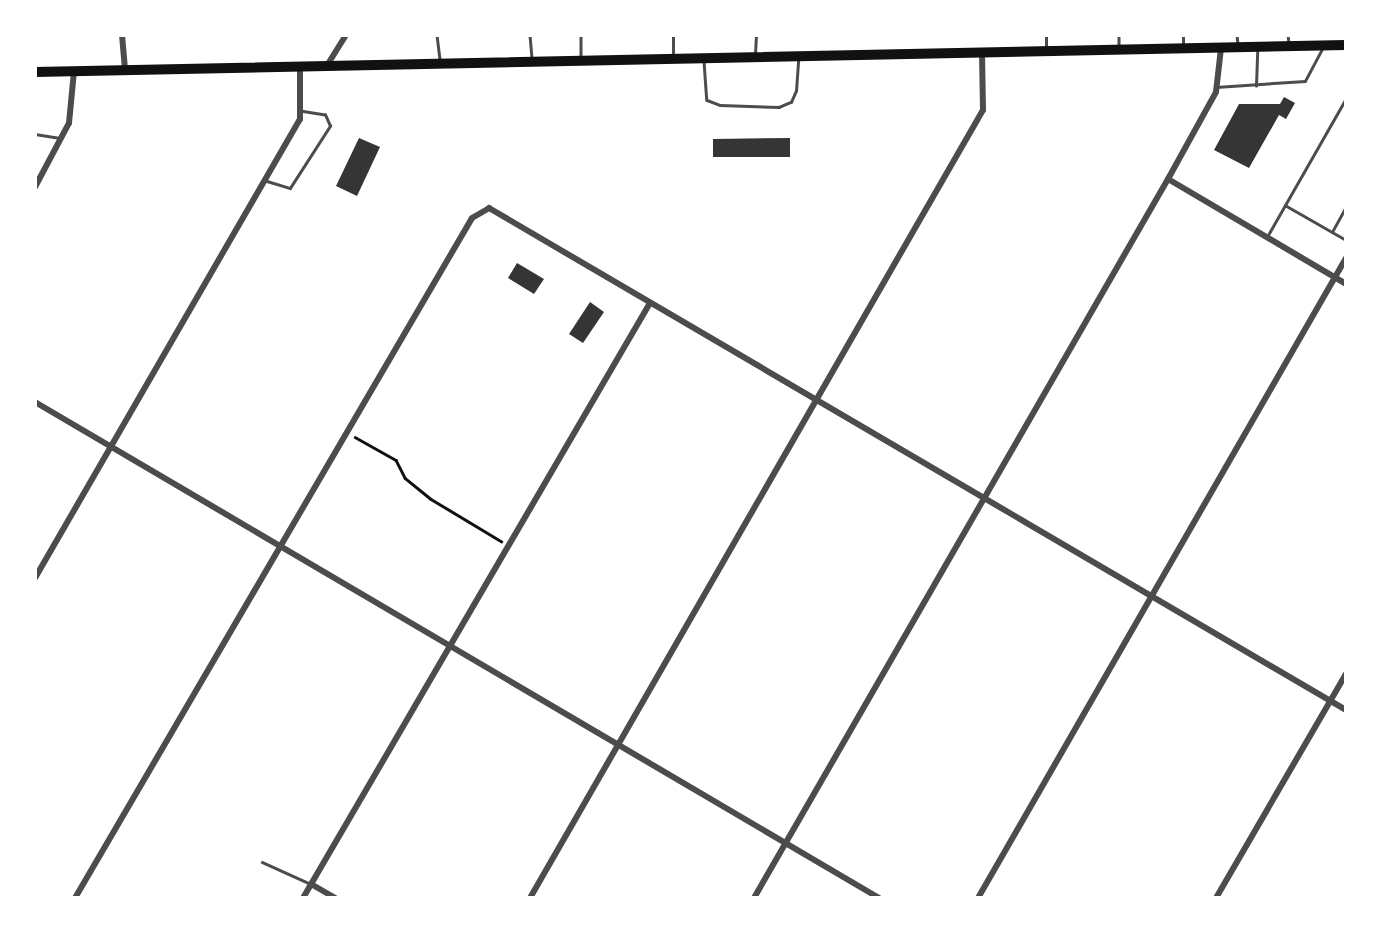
<!DOCTYPE html>
<html>
<head>
<meta charset="utf-8">
<style>
	body { margin:0 }
	#map { position:relative; width:1381px; height:933px; overflow:hidden; background:#fff; font-family:Raleway,sans-serif }
	div>[style] { position:absolute }
	.building>* { inset:0; background:#353535 }
	.path>* { height:2.5px; margin:-1.25px; padding:0 1.25px; transform-origin:1.25px; border-radius:1.25px; background:#111 }
	.service>* { height:2.5px; margin:-1.25px; padding:0 1.25px; transform-origin:1.25px; border-radius:1.25px; background:#4c4c4c }
	.minor>* { height:6px; margin:-3px; padding:0 3px; transform-origin:3px; border-radius:3px; background:#4c4c4c }
	.primary>* { height:10px; margin:-5px; padding:0 5px; transform-origin:5px; border-radius:5px; background:#111 }
	span { translate:-50% -50%; white-space:nowrap; text-align:center; line-height:1.15; -webkit-text-stroke:6px #fff; paint-order:stroke }
	.frame { position:absolute; inset:0; border:37px solid #fff; pointer-events:none }
</style>
</head>
<body>
<div id="map">
	<div class="building">
		<i style="clip-path:polygon(1284px 97px,1295px 103px,1286px 119px,1279px 115px,1249px 168px,1214px 150px,1239px 104px,1280px 104px)"></i>
		<i style="clip-path:polygon(359px 138px,380px 147px,357px 196px,336px 186px)"></i>
		<i style="clip-path:polygon(790px 138px,790px 157px,713px 157px,713px 139px)"></i>
		<i style="clip-path:polygon(517px 263px,544px 279px,534px 294px,508px 278px)"></i>
		<i style="clip-path:polygon(590px 302px,604px 312px,583px 343px,569px 334px)"></i>
	</div>
	<div class="path">
		<i style="left:355px;top:437px;width:47px;rotate:29.3deg"></i>
		<i style="left:396px;top:460px;width:20px;rotate:63deg"></i>
		<i style="left:405px;top:478px;width:33px;rotate:39deg"></i>
		<i style="left:431px;top:499px;width:82px;rotate:31deg"></i>
	</div>
	<div class="service">
		<i style="left:437px;top:35px;width:24px;rotate:83deg"></i>
		<i style="left:530px;top:35px;width:25px;rotate:85deg"></i>
		<i style="left:581px;top:35px;width:24px;rotate:90deg"></i>
		<i style="left:1119px;top:35px;width:10px;rotate:90deg"></i>
		<i style="left:1237px;top:35px;width:9px;rotate:84deg"></i>
		<i style="left:1288px;top:35px;width:8px;rotate:83deg"></i>
		<i style="left:1183px;top:46px;width:11px;rotate:-90deg"></i>
		<i style="left:1046px;top:47px;width:12px;rotate:-90deg"></i>
		<i style="left:755px;top:54px;width:19px;rotate:-87deg"></i>
		<i style="left:673px;top:57px;width:22px;rotate:-90deg"></i>
		<i style="left:704px;top:61px;width:39px;rotate:86deg"></i>
		<i style="left:707px;top:100px;width:14px;rotate:21deg"></i>
		<i style="left:720px;top:105px;width:59px;rotate:1.9deg"></i>
		<i style="left:779px;top:107px;width:13px;rotate:-23deg"></i>
		<i style="left:791px;top:102px;width:12px;rotate:-66deg"></i>
		<i style="left:796px;top:91px;width:31px;rotate:-86deg"></i>
		<i style="left:1256px;top:86px;width:35px;rotate:-88deg"></i>
		<i style="left:1216px;top:87px;width:89px;rotate:-3.9deg"></i>
		<i style="left:1305px;top:81px;width:36px;rotate:-62deg"></i>
		<i style="left:35px;top:134px;width:25px;rotate:9deg"></i>
		<i style="left:267px;top:181px;width:24px;rotate:17deg"></i>
		<i style="left:290px;top:188px;width:74px;rotate:-57.2deg"></i>
		<i style="left:330px;top:126px;width:12px;rotate:-114deg"></i>
		<i style="left:325px;top:115px;width:25px;rotate:-171deg"></i>
		<i style="left:1285px;top:205px;width:70px;rotate:29.8deg"></i>
		<i style="left:1332px;top:232px;width:29px;rotate:-61deg"></i>
		<i style="left:1268px;top:235px;width:158px;rotate:-60.3deg"></i>
		<i style="left:262px;top:862px;width:54px;rotate:24.2deg"></i>
	</div>
	<div class="minor">
		<i style="left:122px;top:35px;width:35px;rotate:85deg"></i>
		<i style="left:326px;top:67px;width:38px;rotate:-58deg"></i>
		<i style="left:1168px;top:179px;width:207px;rotate:30.5deg"></i>
		<i style="left:35px;top:187px;width:72px;rotate:-62deg"></i>
		<i style="left:69px;top:123px;width:52px;rotate:-84.5deg"></i>
		<i style="left:35px;top:402px;width:979px;rotate:30.44deg"></i>
		<i style="left:35px;top:578px;width:530px;rotate:-60deg"></i>
		<i style="left:300px;top:119px;width:50px;rotate:-90deg"></i>
		<i style="left:311px;top:884px;width:28px;rotate:30deg"></i>
		<i style="left:75px;top:898px;width:787px;rotate:-59.72deg"></i>
		<i style="left:472px;top:218px;width:20px;rotate:-30deg"></i>
		<i style="left:489px;top:208px;width:993px;rotate:30.36deg"></i>
		<i style="left:303px;top:898px;width:689px;rotate:-59.75deg"></i>
		<i style="left:530px;top:898px;width:909px;rotate:-60.11deg"></i>
		<i style="left:983px;top:110px;width:58px;rotate:-91deg"></i>
		<i style="left:754px;top:898px;width:830px;rotate:-60.07deg"></i>
		<i style="left:1168px;top:179px;width:99px;rotate:-61.1deg"></i>
		<i style="left:1216px;top:92px;width:44px;rotate:-83.5deg"></i>
		<i style="left:978px;top:898px;width:738px;rotate:-60.1deg"></i>
		<i style="left:1216px;top:898px;width:259px;rotate:-59.9deg"></i>
	</div>
	<div class="primary">
		<i style="left:35px;top:72px;width:1311px;rotate:-1.18deg"></i>
	</div>
	<div class="frame"></div>
</div>
</body>
</html>
